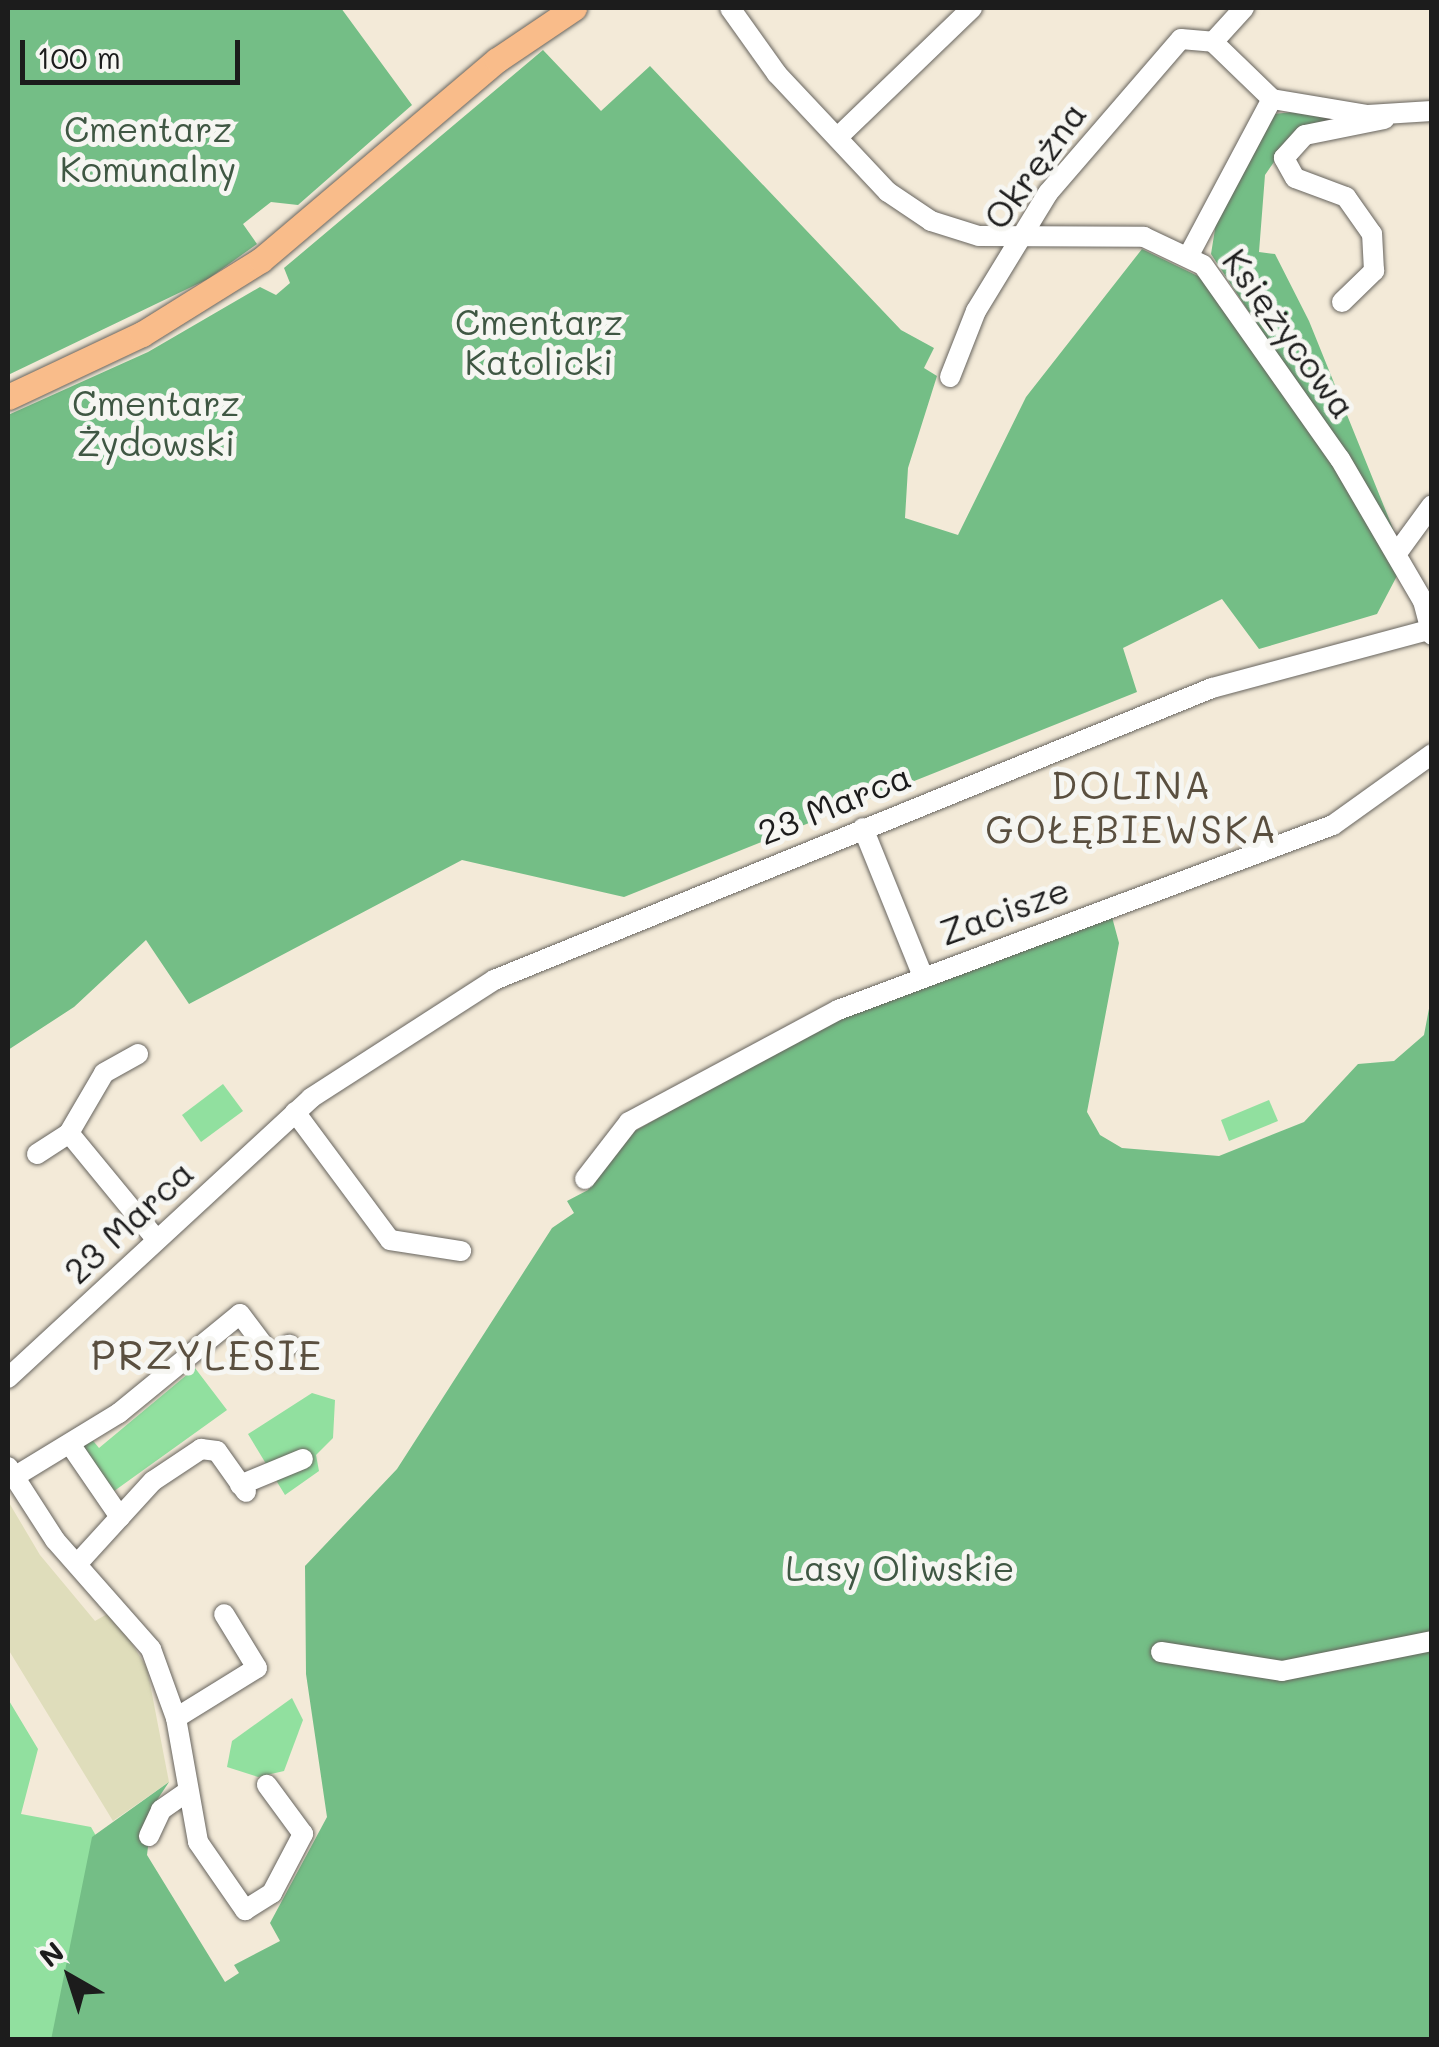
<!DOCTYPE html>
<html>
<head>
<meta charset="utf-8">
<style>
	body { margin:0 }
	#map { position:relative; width:1439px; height:2047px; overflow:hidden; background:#f3ead8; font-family:Mali,sans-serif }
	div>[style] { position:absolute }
	.built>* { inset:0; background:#dfddbb }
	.green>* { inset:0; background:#91e09f }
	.forest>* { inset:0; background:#74be86 }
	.roads { filter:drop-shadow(0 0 2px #67645e) drop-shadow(0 0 2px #67645e) }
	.minor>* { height:20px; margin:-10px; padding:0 10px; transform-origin:10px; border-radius:10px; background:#fff }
	.major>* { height:25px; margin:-12.5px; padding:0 12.5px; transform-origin:12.5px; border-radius:12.5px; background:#f9bc8a }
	span { translate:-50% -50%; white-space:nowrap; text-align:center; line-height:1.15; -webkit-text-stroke:10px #f6f6f2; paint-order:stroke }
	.park-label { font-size:35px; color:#3f5743 }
	.street-label { font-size:35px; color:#1c1c1c }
	.neighbourhood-label { font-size:38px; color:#5a4f3f; letter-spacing:2.5px }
	.quarter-label { font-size:40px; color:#5a4f3f; letter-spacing:2.5px }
	.frame { position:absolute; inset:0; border:10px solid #1c1c1c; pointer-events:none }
	.north { position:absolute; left:20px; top:1927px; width:100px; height:100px; -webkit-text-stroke:8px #f6f6f2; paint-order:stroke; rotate:321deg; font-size:28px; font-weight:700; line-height:40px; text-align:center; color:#1c1c1c }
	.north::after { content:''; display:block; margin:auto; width:35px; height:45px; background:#1c1c1c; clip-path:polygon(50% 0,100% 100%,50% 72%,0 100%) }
	.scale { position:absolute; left:20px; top:40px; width:220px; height:45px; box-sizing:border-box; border:5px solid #1c1c1c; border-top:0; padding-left:12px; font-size:30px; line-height:35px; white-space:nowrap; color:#1c1c1c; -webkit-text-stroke:8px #f6f6f2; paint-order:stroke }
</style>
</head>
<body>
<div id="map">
	<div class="built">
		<i style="clip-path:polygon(8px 1501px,40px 1555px,95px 1621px,109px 1613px,119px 1623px,147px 1668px,169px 1782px,113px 1821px,8px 1649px)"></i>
	</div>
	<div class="green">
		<i style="clip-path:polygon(223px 1084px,243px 1111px,201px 1142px,182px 1115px)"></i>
		<i style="clip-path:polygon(1269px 1100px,1278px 1121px,1229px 1141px,1221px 1120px)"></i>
		<i style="clip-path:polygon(195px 1368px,227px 1410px,110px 1494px,81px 1445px,90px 1437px,99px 1448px)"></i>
		<i style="clip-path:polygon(312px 1393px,335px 1400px,333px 1438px,316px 1455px,319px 1471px,285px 1495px,248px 1434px)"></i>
		<i style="clip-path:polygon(292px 1698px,303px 1720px,284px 1771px,258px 1777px,227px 1767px,232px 1741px)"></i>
		<i style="clip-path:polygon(8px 1699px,38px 1749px,21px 1814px,91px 1827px,122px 1882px,57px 2039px,8px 2039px)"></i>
	</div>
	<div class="forest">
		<i style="clip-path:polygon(8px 8px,341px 8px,412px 105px,298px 205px,271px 202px,243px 224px,257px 244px,208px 279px,8px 375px)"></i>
		<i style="clip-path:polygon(543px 50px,601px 111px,650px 66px,901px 330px,934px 348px,924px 368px,937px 376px,908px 468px,905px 518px,958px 535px,1026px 397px,1142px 249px,1202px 278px,1288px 393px,1399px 572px,1377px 614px,1259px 649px,1222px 599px,1123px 648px,1137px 692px,624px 897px,462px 860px,189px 1004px,146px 940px,74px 1007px,8px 1050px,8px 415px,148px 352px,260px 287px,276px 295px,290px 283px,284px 268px)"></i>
		<i style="clip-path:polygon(1304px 111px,1342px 123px,1296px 130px,1265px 175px,1259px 252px,1275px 254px,1309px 321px,1396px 536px,1211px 254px,1220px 198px,1273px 114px)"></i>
		<i style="clip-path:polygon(1112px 917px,1119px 943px,1087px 1112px,1100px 1135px,1122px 1148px,1219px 1156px,1304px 1122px,1358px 1064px,1394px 1061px,1424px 1035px,1431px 998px,1431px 2039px,51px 2040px,92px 1837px,169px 1782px,153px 1806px,147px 1855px,225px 1982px,239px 1973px,234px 1965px,280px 1941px,270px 1923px,327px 1817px,306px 1674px,305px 1566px,397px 1469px,552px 1228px,574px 1213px,567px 1201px,588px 1190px,635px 1131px,840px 1015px)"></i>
	</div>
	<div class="roads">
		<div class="minor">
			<i style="left:730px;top:8px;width:81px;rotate:54.5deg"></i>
			<i style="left:777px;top:74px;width:162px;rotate:46.8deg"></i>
			<i style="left:888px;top:192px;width:52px;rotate:34deg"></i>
			<i style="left:931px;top:221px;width:50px;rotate:17.4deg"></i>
			<i style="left:979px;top:236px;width:165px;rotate:0.3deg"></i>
			<i style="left:1144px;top:237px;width:65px;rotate:25.4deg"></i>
			<i style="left:1203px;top:265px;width:237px;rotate:54.8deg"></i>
			<i style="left:1340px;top:459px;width:164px;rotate:59.7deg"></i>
			<i style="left:1423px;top:601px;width:35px;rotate:75deg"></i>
			<i style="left:1213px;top:42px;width:46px;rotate:-47.6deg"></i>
			<i style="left:838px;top:137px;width:186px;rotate:-43.9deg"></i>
			<i style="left:1190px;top:253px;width:174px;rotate:-62deg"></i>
			<i style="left:1342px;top:302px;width:45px;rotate:-44.1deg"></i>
			<i style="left:1374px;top:271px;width:37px;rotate:-93deg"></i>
			<i style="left:1372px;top:234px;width:45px;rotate:-125.1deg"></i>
			<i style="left:1346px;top:197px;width:54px;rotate:-159.6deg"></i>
			<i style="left:1295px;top:178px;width:23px;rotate:-119deg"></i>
			<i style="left:1284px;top:158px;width:31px;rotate:-48deg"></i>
			<i style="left:1305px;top:135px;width:81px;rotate:-11.4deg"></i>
			<i style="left:950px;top:377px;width:71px;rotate:-68.5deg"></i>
			<i style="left:976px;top:311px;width:138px;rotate:-58.6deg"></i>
			<i style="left:1048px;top:193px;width:203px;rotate:-49.2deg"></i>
			<i style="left:1181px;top:39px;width:32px;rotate:5deg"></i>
			<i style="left:1213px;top:42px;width:82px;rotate:44deg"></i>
			<i style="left:1272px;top:99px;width:97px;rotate:9.5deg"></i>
			<i style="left:1368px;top:115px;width:64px;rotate:-3.6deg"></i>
			<i style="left:1397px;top:553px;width:59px;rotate:-53.9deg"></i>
			<i style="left:863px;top:828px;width:157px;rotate:68deg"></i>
			<i style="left:295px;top:1112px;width:159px;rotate:53.4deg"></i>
			<i style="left:390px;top:1240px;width:72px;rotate:8.8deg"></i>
			<i style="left:69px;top:1133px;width:69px;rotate:-59.7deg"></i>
			<i style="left:104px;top:1073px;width:39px;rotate:-29deg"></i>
			<i style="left:37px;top:1154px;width:38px;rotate:-33deg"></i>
			<i style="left:69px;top:1133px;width:137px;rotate:50.6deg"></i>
			<i style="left:585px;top:1179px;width:72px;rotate:-52.3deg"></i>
			<i style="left:629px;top:1122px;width:237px;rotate:-28.2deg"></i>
			<i style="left:838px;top:1010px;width:528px;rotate:-20.49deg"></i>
			<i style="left:1333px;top:825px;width:122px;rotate:-35.6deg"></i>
			<i style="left:8px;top:1378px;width:413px;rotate:-42.7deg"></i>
			<i style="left:311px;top:1098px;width:218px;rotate:-32.8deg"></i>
			<i style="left:494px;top:980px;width:775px;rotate:-22.13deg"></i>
			<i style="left:1212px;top:688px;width:228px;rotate:-15deg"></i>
			<i style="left:72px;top:1447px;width:85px;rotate:55.6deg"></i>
			<i style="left:8px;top:1467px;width:87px;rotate:57.2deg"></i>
			<i style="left:55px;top:1540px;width:145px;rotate:48.6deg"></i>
			<i style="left:151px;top:1649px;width:73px;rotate:70.1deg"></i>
			<i style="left:176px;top:1718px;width:126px;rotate:79.9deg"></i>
			<i style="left:198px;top:1842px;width:83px;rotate:55.3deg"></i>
			<i style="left:245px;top:1910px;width:32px;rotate:-32deg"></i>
			<i style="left:272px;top:1893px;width:67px;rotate:-62.3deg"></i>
			<i style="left:303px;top:1834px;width:61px;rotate:-126.3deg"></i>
			<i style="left:14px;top:1477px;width:123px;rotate:-31.4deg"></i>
			<i style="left:119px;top:1413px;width:156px;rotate:-39.3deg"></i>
			<i style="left:240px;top:1314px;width:55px;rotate:53.1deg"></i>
			<i style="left:273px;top:1358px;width:21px;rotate:-39deg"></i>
			<i style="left:240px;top:1485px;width:68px;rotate:-22.4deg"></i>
			<i style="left:78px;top:1563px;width:111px;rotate:-47.6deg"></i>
			<i style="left:153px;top:1481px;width:58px;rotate:-33.7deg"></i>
			<i style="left:201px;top:1449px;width:16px;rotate:7deg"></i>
			<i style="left:217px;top:1451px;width:50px;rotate:54.7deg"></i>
			<i style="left:1161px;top:1652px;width:122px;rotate:8.9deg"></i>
			<i style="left:1282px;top:1671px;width:153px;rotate:-11.3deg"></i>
			<i style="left:176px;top:1718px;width:95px;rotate:-31.7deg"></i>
			<i style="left:257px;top:1668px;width:63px;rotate:-121.4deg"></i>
			<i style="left:149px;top:1836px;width:29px;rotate:-65deg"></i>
			<i style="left:161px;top:1810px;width:32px;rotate:-35deg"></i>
		</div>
		<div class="major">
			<i style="left:8px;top:397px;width:148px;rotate:-25.2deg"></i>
			<i style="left:142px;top:334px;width:140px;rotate:-31.9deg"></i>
			<i style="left:261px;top:260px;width:309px;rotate:-40.3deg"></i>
			<i style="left:497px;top:60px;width:93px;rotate:-34deg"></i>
		</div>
	</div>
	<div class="park-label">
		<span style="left:148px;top:148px">Cmentarz<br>Komunalny</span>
		<span style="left:539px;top:341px">Cmentarz<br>Katolicki</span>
		<span style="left:156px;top:422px">Cmentarz<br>Żydowski</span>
		<span style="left:900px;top:1567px">Lasy Oliwskie</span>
	</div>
	<div class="street-label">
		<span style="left:1034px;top:165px;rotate:-54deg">Okrężna</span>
		<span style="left:1290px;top:333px;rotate:54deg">Księżycowa</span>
		<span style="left:834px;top:803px;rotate:-22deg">23 Marca</span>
		<span style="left:1004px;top:910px;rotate:-20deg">Zacisze</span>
		<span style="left:128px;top:1221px;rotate:-43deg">23 Marca</span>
	</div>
	<div class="neighbourhood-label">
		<span style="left:1132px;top:807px">DOLINA<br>GOŁĘBIEWSKA</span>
	</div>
	<div class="quarter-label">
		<span style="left:207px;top:1354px">PRZYLESIE</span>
	</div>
	<div class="frame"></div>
	<div class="north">N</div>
	<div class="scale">100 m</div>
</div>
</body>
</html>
